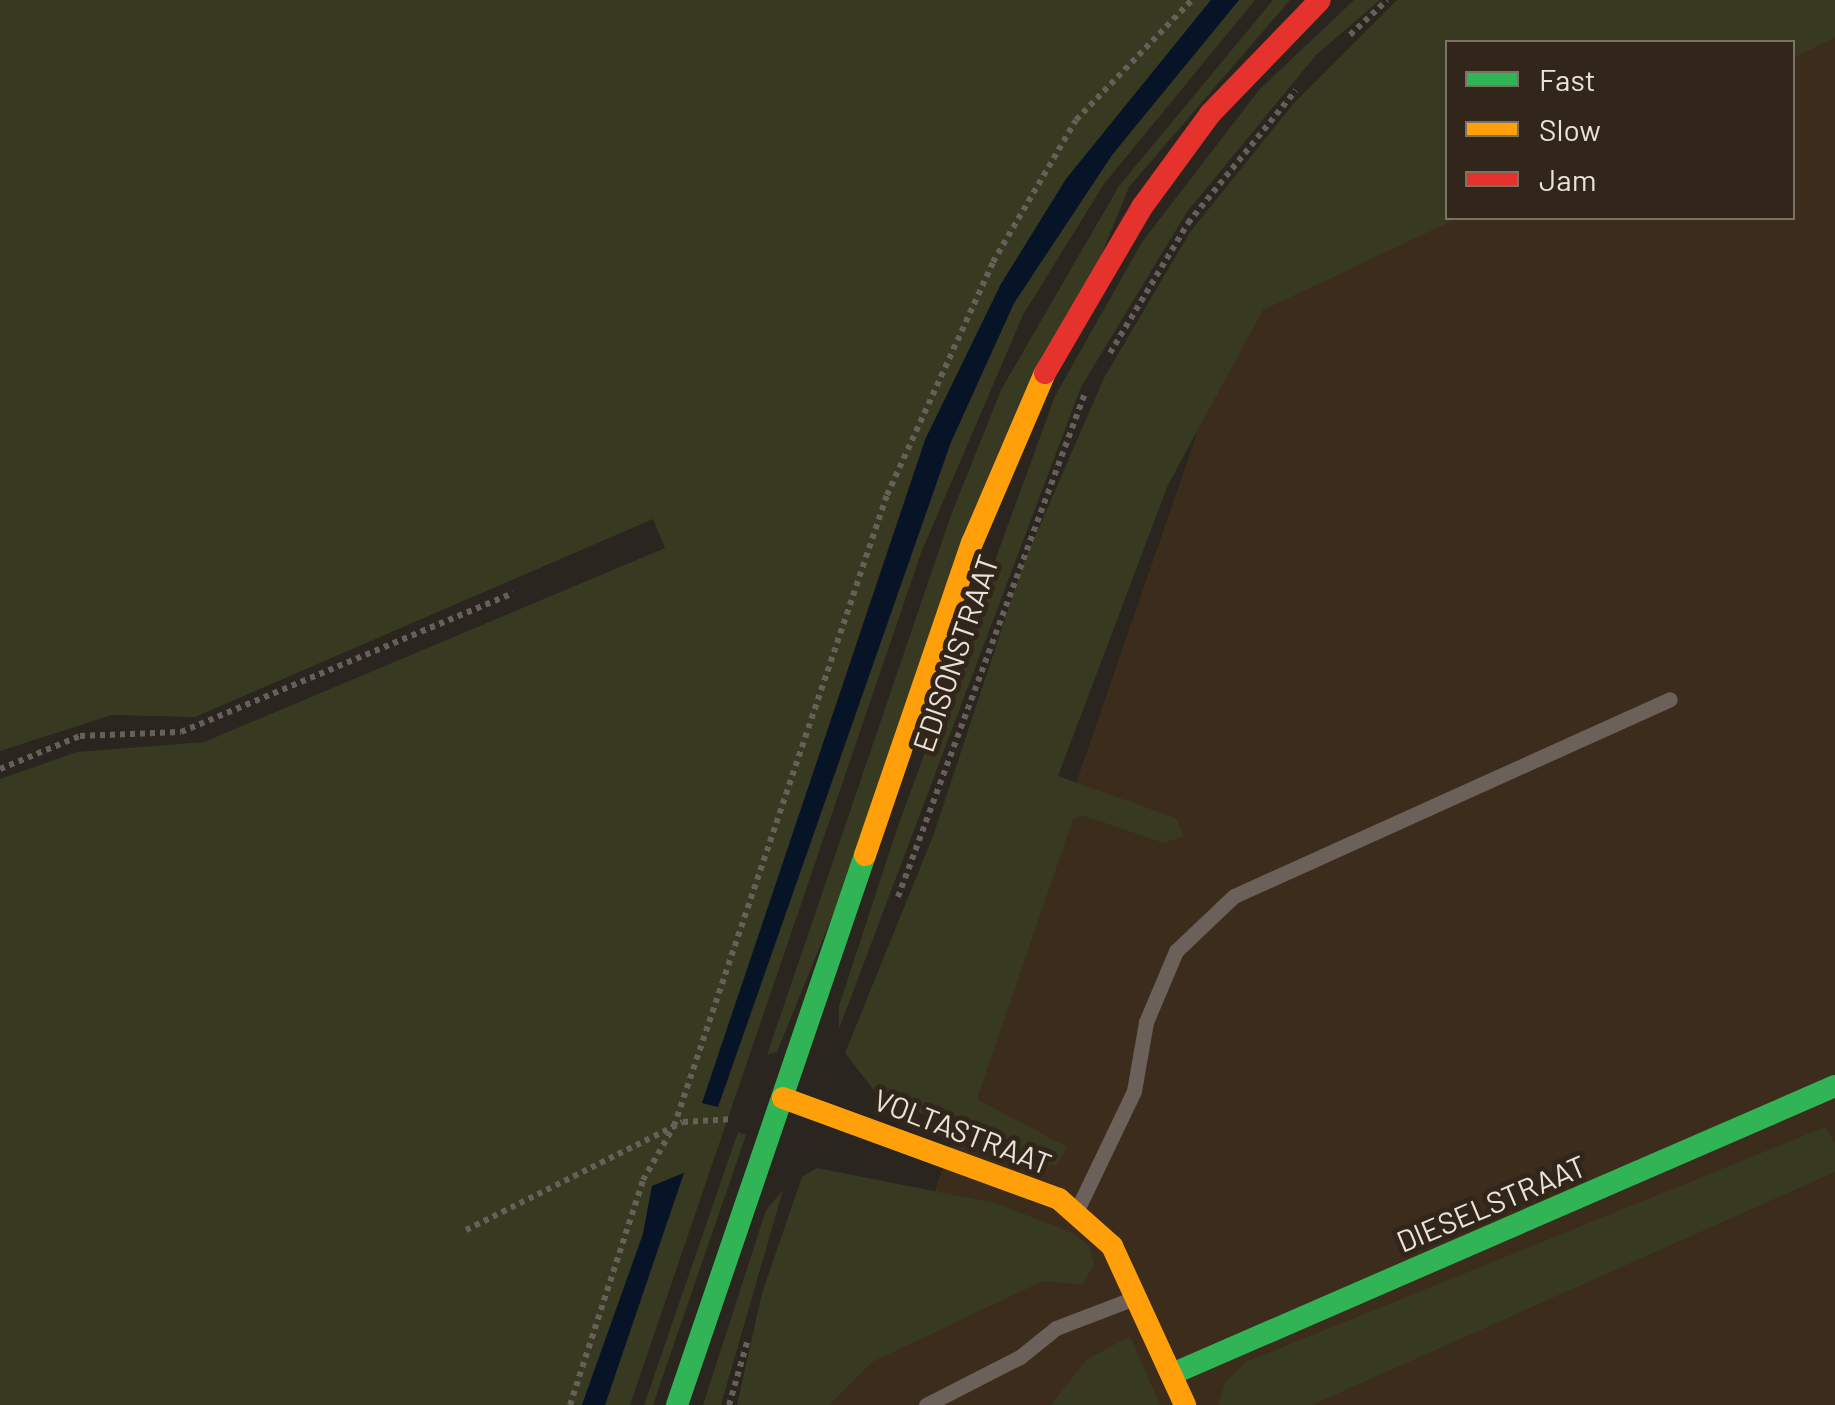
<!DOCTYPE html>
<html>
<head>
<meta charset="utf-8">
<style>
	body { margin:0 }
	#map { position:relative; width:1835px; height:1405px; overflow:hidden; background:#2b251f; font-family:Barlow,sans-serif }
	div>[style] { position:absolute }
	.built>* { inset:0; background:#3b2c1c }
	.green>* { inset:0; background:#373921 }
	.water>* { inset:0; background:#071327 }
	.path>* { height:6px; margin-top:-3px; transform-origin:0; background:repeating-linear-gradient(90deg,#67605a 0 5px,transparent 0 10px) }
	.lane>* { height:15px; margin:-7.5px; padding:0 7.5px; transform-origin:7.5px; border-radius:7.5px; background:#6b615a }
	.fast>* { height:22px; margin:-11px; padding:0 11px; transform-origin:11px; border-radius:11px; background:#30b455 }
	.slow>* { height:22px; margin:-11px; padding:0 11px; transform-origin:11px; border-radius:11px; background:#ff9f0a }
	.jam>* { height:22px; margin:-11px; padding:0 11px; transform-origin:11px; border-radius:11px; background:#e5322d }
	span { translate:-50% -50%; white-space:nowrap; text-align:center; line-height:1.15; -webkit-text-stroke:10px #312619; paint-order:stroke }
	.street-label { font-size:30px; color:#eae3da }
	.legend { position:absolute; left:1445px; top:40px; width:350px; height:180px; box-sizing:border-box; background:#312619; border:2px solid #7b7266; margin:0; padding:12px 18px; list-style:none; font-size:30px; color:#eae3da }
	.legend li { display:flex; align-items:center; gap:20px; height:50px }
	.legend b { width:50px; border:2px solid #7b7266 }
</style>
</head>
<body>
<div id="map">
	<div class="built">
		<i style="clip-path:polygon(1835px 0,1835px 1405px,777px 1405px,912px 1257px,1248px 286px,1448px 218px,1792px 218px,1792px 42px)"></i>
	</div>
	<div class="green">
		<i style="clip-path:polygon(0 0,1211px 0,1068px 177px,1001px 284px,925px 440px,951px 442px,1014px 303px,1110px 158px,1210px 29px,1239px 0,1255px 0,1104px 184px,1023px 315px,921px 553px,630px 1405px,605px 1405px,683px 1173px,652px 1186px,643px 1234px,582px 1405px,0 1405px,0 779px,77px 752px,204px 742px,665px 548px,653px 519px,195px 717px,112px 715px,0 751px)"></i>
		<i style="clip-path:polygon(1273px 0,1290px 0,1129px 187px,777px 1052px,767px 1055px,951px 515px,1001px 390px,1119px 186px)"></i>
		<i style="clip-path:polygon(1354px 0,1380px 0,1316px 55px,1187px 212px,1081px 387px,839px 1029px,839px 1006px,897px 829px,1055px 396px,1142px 242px,1259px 90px)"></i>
		<i style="clip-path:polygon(1397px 0,1835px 0,1835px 37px,1793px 58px,1792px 42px,1448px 42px,1448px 218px,1458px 218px,1263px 310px,1168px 485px,1058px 776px,1176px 818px,1184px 836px,1164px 843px,1081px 815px,1073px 819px,977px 1099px,1067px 1147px,1058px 1164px,1040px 1166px,876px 1093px,845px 1053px,933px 836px,1024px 562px,1104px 378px,1190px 232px,1294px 103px)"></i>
		<i style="clip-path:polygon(1825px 1127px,1835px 1143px,1835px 1172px,1312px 1405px,1218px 1405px,1226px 1381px,1246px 1362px)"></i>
		<i style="clip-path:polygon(738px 1132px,746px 1135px,653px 1405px,644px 1405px)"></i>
		<i style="clip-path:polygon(817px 1168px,995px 1203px,1073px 1233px,1089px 1246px,1094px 1265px,1082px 1285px,1043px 1281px,872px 1362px,829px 1405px,737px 1405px,762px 1293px,802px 1177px)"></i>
		<i style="clip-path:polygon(783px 1190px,721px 1405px,703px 1405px,766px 1210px)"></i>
		<i style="clip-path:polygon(1130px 1336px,1160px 1405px,1051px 1405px,1086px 1360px)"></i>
	</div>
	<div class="water">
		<i style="clip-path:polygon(1211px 0,1239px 0,1112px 155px,1014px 303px,951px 442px,718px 1107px,702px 1103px,925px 440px,1001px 284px,1066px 179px)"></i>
		<i style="clip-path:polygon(684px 1173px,605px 1405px,582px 1405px,643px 1234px,652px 1186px)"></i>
	</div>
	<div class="path">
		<i style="left:1350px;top:35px;width:51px;rotate:-43.4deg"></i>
		<i style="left:1110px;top:353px;width:152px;rotate:-59deg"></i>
		<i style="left:1188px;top:223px;width:171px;rotate:-50.9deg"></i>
		<i style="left:0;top:769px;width:87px;rotate:-22.4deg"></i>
		<i style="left:80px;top:736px;width:101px;rotate:-2.3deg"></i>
		<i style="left:181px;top:732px;width:360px;rotate:-22.7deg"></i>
		<i style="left:898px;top:897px;width:538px;rotate:-69.64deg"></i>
		<i style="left:466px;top:1230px;width:242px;rotate:-26.5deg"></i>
		<i style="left:683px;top:1122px;width:50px;rotate:-3.4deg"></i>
		<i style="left:570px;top:1405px;width:237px;rotate:-72deg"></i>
		<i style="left:643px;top:1180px;width:62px;rotate:-60.1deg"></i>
		<i style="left:674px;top:1126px;width:666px;rotate:-71.35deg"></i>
		<i style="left:887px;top:495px;width:256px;rotate:-65.5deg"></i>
		<i style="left:993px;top:262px;width:164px;rotate:-59.7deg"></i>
		<i style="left:1076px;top:120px;width:167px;rotate:-46deg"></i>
		<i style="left:729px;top:1405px;width:69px;rotate:-73.9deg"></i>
	</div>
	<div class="lane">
		<i style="left:1077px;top:1210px;width:132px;rotate:-64.4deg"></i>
		<i style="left:1134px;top:1091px;width:70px;rotate:-80.1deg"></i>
		<i style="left:1146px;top:1022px;width:77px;rotate:-67.1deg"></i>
		<i style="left:1176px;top:951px;width:80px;rotate:-43.5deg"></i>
		<i style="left:1234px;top:896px;width:478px;rotate:-24.3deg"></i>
		<i style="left:926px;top:1405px;width:106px;rotate:-27.1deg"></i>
		<i style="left:1020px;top:1357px;width:46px;rotate:-38.9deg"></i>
		<i style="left:1056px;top:1328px;width:84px;rotate:-21deg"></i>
	</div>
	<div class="fast">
		<i style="left:1172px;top:1374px;width:723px;rotate:-23.48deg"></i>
		<i style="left:677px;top:1405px;width:581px;rotate:-71.13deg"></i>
	</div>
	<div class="slow">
		<i style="left:865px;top:855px;width:330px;rotate:-71.1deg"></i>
		<i style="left:972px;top:543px;width:185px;rotate:-66.8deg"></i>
		<i style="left:783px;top:1098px;width:294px;rotate:20.1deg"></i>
		<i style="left:1059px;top:1199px;width:71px;rotate:41.6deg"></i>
		<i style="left:1112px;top:1246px;width:175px;rotate:65.3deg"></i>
	</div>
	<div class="jam">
		<i style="left:1045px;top:373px;width:192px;rotate:-59.7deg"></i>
		<i style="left:1142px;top:207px;width:115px;rotate:-53.8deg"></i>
		<i style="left:1210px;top:114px;width:158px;rotate:-46deg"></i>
	</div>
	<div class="street-label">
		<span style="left:955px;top:653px;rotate:-71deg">EDISONSTRAAT</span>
		<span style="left:963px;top:1131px;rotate:21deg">VOLTASTRAAT</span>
		<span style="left:1491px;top:1203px;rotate:-23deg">DIESELSTRAAT</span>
	</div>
	<ul class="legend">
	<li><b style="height:12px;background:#30b455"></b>Fast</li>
	<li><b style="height:12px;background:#ff9f0a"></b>Slow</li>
	<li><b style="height:12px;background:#e5322d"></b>Jam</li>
	</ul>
</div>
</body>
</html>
